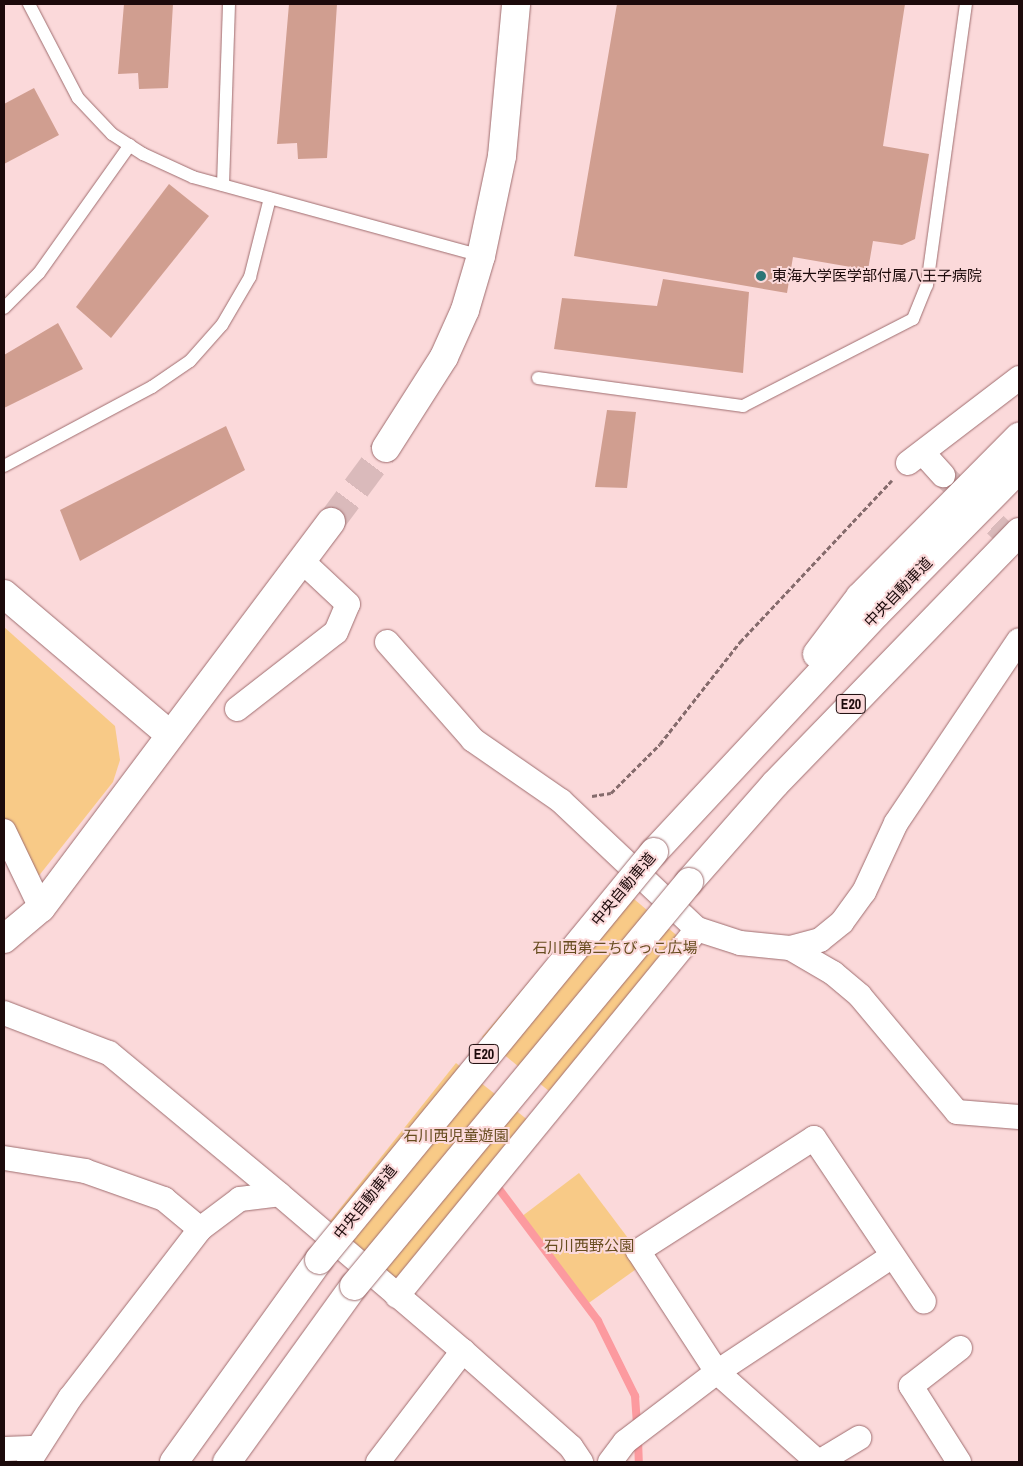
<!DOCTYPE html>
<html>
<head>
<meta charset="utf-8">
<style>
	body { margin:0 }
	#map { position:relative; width:1023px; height:1466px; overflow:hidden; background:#fbd9da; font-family:"Archivo Narrow","Noto Sans JP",sans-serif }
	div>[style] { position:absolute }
	.green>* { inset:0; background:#f8ca87 }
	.stream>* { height:8px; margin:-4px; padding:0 4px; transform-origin:4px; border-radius:4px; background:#fc9a9f }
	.building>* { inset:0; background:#d09e90 }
	.minor-tunnel>* { height:24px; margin-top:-12px; transform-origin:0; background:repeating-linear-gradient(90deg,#dababb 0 24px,transparent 0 36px) }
	.tertiary-tunnel>* { height:28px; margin-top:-14px; transform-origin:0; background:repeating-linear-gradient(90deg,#dababb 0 28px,transparent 0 42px) }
	.path>* { height:3px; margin-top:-1.5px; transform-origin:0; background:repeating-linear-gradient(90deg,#856b6c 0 5px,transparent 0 7.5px) }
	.roads { filter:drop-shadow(0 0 1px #9f6d6f) drop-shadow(0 0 1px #9f6d6f) }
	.service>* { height:12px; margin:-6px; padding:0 6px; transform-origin:6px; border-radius:6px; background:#fff }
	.minor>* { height:24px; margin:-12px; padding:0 12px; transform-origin:12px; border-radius:12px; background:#fff }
	.tertiary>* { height:28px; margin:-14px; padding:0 14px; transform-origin:14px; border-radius:14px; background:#fff }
	.motorway>* { height:28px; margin:-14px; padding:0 14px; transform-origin:14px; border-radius:14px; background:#fff }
	.bridges { filter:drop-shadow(0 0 1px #9f6d6f) drop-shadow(0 0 1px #9f6d6f) }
	.motorway-bridge>* { height:28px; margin:-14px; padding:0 14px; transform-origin:14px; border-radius:14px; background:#fff }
	.dots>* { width:14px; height:14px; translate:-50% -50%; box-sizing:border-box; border:2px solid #fbd9da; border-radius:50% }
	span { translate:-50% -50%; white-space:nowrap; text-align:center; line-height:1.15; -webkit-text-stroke:4px #fbd9da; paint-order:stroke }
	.shield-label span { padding:1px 4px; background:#fbd9da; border:1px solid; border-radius:4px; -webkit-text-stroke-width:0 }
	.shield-label { font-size:14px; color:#1c0a0b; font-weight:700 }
	.poi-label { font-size:15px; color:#1c0a0b }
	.left { translate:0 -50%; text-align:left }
	.street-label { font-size:15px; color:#1c0a0b }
	.park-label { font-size:15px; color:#674c1f }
	.frame { position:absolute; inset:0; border:5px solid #1c0a0b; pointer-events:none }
</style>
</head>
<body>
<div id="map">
	<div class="green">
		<i style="clip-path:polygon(4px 627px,115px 726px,120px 760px,113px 782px,30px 887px,4px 831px)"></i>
		<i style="clip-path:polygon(614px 882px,681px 939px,549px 1091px,482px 1037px)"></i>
		<i style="clip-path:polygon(456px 1063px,529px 1121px,395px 1284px,330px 1221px)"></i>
		<i style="clip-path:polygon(579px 1173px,646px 1262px,586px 1305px,521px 1217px)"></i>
	</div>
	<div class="stream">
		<i style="left:499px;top:1189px;width:165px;rotate:53.1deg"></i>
		<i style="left:598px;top:1321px;width:84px;rotate:63.7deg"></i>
		<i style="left:635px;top:1396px;width:31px;rotate:86deg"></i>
		<i style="left:638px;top:1439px;width:23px;rotate:88deg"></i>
	</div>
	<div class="building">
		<i style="clip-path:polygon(124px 4px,173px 4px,168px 88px,139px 89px,138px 73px,118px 74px)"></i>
		<i style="clip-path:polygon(289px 4px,337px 4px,327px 158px,298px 159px,297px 143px,277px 144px)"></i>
		<i style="clip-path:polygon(617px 4px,905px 4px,883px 146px,929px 154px,915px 239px,902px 245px,873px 241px,868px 270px,793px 257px,787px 293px,574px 256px)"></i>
		<i style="clip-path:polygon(34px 88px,59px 135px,4px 164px,4px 104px)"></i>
		<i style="clip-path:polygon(169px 184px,209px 216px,111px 338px,76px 307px)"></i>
		<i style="clip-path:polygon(663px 279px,749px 292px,743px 373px,554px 349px,562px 298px,657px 306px)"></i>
		<i style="clip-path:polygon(58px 323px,83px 369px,4px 408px,4px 355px)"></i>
		<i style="clip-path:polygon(607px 410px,636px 412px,627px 488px,595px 487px)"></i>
		<i style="clip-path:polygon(226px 426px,245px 470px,80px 561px,60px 510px)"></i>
	</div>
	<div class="minor-tunnel">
		<i style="left:943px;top:475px;width:105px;rotate:43.5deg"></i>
	</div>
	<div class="tertiary-tunnel">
		<i style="left:331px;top:522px;width:92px;rotate:-53.4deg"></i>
	</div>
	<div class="path">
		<i style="left:592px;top:796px;width:19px;rotate:-9deg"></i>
		<i style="left:611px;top:793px;width:69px;rotate:-45deg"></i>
		<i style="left:660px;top:744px;width:130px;rotate:-51.9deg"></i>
		<i style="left:740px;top:642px;width:222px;rotate:-46.8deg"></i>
	</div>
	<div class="roads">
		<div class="service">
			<i style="left:29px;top:4px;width:106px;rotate:62.5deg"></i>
			<i style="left:78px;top:98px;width:50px;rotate:46.6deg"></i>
			<i style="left:112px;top:134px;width:37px;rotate:33deg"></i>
			<i style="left:143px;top:154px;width:55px;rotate:24.7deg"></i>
			<i style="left:193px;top:177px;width:299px;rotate:15.3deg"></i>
			<i style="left:223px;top:185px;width:181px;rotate:-88.1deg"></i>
			<i style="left:4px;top:308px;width:49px;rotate:-45deg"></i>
			<i style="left:39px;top:273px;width:157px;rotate:-54.6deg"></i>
			<i style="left:538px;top:378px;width:207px;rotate:7.8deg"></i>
			<i style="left:743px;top:406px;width:191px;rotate:-27.1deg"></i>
			<i style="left:913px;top:319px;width:37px;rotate:-68deg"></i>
			<i style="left:927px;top:285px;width:284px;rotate:-82.1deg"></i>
			<i style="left:4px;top:466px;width:168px;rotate:-28.1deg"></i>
			<i style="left:152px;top:387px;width:46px;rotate:-34.4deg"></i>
			<i style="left:190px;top:361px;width:48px;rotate:-48.4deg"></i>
			<i style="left:222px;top:325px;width:56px;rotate:-59.7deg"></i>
			<i style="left:250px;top:277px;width:81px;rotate:-75.8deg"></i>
		</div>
		<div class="minor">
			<i style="left:923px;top:453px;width:30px;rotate:48deg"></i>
			<i style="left:908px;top:463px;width:140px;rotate:-37.4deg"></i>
			<i style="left:387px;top:642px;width:130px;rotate:48.7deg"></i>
			<i style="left:473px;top:740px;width:107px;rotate:34.7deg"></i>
			<i style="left:561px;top:801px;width:187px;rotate:43.3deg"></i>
			<i style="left:697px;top:929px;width:45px;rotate:18deg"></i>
			<i style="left:740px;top:943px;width:50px;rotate:5.7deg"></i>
			<i style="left:790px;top:948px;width:31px;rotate:-15deg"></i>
			<i style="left:820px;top:940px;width:28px;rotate:-39deg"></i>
			<i style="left:842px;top:922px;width:37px;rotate:-54deg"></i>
			<i style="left:864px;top:892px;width:76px;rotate:-65.1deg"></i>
			<i style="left:896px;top:823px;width:220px;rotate:-56.1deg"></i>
			<i style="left:237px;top:709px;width:125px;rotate:-37.9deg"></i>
			<i style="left:336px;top:632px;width:30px;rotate:-67deg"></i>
			<i style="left:348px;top:604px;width:64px;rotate:-136.9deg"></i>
			<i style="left:4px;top:831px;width:85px;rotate:64.3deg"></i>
			<i style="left:790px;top:948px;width:50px;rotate:30.2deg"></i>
			<i style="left:833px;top:973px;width:35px;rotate:40deg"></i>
			<i style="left:860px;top:996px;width:151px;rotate:50.1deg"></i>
			<i style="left:957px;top:1112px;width:62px;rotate:4.6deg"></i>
			<i style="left:4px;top:1013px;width:112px;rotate:20.9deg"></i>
			<i style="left:109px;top:1053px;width:221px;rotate:39.7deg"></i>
			<i style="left:4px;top:1158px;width:82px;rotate:9.1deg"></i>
			<i style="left:85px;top:1171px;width:84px;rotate:19.5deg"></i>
			<i style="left:164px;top:1199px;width:47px;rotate:39.8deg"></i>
			<i style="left:397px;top:1296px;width:474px;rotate:-50.7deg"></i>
			<i style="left:4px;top:1449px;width:33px;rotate:-2deg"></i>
			<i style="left:29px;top:1462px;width:76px;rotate:-57.4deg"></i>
			<i style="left:70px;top:1398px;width:213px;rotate:-52.4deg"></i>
			<i style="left:200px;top:1229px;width:50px;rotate:-36.9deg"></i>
			<i style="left:240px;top:1199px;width:39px;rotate:-7deg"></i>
			<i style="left:279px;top:1194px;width:242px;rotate:40.5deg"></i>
			<i style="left:463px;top:1351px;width:144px;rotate:41.6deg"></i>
			<i style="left:571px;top:1447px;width:18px;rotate:56deg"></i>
			<i style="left:378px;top:1462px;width:140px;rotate:-52.6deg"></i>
			<i style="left:610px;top:1462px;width:25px;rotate:-53deg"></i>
			<i style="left:625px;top:1442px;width:116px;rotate:-37.3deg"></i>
			<i style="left:717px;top:1372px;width:209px;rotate:-33.5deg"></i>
			<i style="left:818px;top:1462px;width:135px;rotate:-138.3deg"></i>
			<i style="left:717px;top:1372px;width:145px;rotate:-123.1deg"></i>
			<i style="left:638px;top:1251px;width:209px;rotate:-32.7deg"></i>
			<i style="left:814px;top:1138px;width:197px;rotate:56.1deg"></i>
			<i style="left:819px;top:1462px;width:47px;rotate:-31deg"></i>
			<i style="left:959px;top:1462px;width:90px;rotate:-122.3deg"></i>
			<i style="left:911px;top:1386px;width:62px;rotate:-37.8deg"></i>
		</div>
		<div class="tertiary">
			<i style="left:386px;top:448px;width:108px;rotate:-57.5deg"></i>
			<i style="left:444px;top:357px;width:51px;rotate:-65.9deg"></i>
			<i style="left:465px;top:310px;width:56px;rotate:-73.5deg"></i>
			<i style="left:481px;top:256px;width:102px;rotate:-78.1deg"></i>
			<i style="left:502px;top:156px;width:153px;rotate:-84.7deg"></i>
			<i style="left:4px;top:594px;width:216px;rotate:40.3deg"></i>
			<i style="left:4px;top:939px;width:48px;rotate:-40deg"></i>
			<i style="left:41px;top:908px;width:483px;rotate:-53.1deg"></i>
		</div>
		<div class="motorway">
			<i style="left:817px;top:654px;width:71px;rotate:-53deg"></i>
			<i style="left:860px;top:597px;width:226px;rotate:-45.2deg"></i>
			<i style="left:654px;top:852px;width:325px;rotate:-47deg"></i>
			<i style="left:876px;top:614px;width:204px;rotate:-45.4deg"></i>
			<i style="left:689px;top:882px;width:130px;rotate:-48.7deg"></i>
			<i style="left:775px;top:784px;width:351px;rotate:-45.9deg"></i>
			<i style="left:174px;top:1462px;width:249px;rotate:-54.3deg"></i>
			<i style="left:227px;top:1462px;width:217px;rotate:-54.2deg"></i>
		</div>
	</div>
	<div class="bridges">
		<div class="motorway-bridge">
			<i style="left:319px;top:1260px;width:528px;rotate:-50.61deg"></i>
			<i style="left:354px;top:1286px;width:525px;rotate:-50.33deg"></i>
		</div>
	</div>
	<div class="dots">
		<i style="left:761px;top:276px;background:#2b7576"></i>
	</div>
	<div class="shield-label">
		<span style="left:851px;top:704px">E20</span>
		<span style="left:484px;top:1054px">E20</span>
	</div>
	<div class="poi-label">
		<span class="left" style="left:772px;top:276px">東海大学医学部付属八王子病院</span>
	</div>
	<div class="street-label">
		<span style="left:898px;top:592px;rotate:-46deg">中央自動車道</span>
		<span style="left:623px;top:889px;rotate:-50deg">中央自動車道</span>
		<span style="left:365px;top:1202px;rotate:-51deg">中央自動車道</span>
	</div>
	<div class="park-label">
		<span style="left:615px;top:948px">石川西第二ちびっこ広場</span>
		<span style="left:456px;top:1136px">石川西児童遊園</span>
		<span style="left:589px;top:1246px">石川西野公園</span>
	</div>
	<div class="frame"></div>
</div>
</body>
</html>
